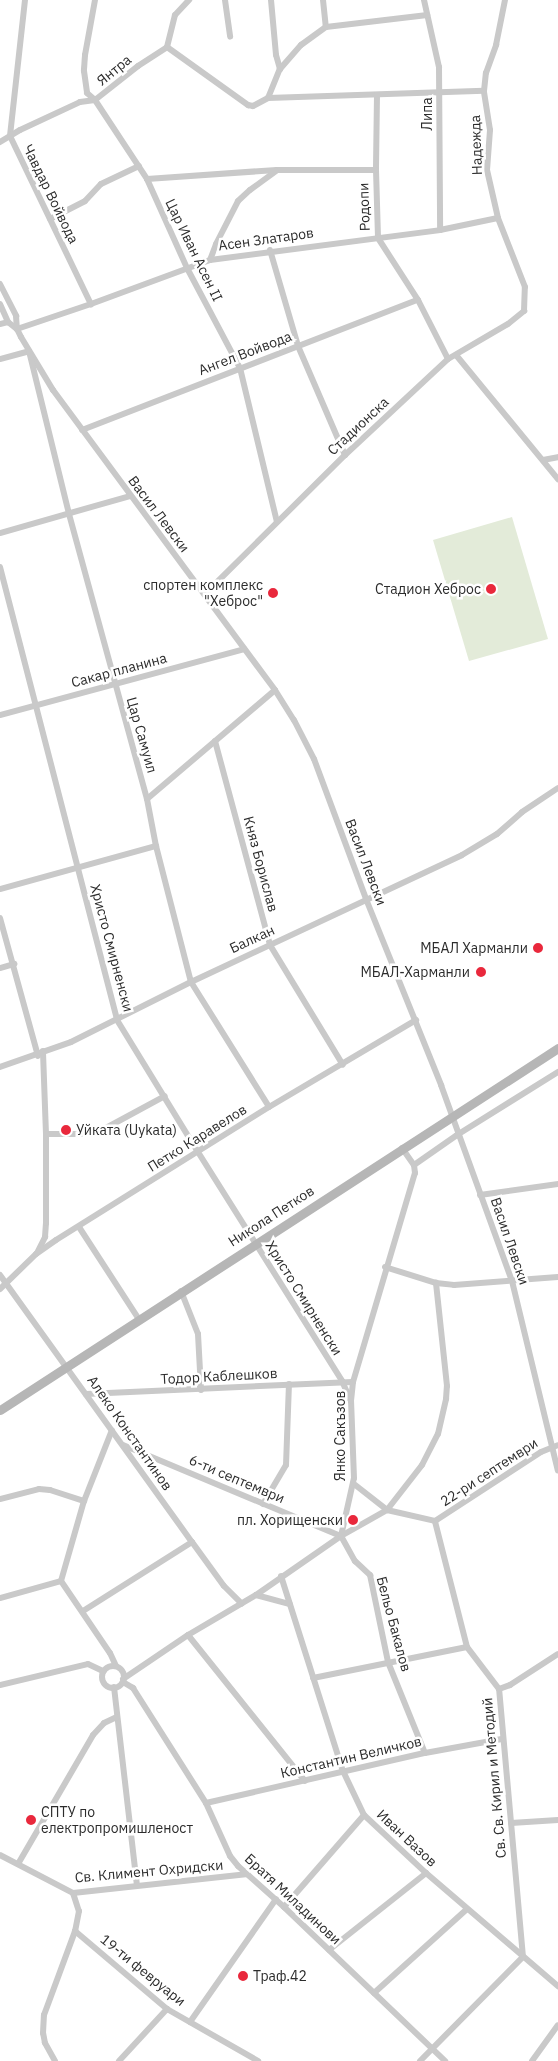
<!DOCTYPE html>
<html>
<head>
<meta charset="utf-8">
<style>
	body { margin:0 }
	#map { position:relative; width:558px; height:2061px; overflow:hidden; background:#fff; font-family:"IBM Plex Sans",sans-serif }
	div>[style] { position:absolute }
	.green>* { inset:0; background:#e3ebd9 }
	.street>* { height:6px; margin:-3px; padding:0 3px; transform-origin:3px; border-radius:3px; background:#c9c9c9 }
	.street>.ring { margin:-3px; padding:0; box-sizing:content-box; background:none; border:6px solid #c9c9c9; border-radius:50% }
	.secondary>* { height:9px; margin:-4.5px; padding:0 4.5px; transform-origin:4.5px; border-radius:4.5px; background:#b6b6b6 }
	.dots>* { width:14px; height:14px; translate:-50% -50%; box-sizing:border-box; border:2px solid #fff; border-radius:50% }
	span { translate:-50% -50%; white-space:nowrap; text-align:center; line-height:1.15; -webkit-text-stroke:5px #fff; paint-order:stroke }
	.street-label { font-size:14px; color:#2c2c2c }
	.poi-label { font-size:14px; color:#2c2c2c }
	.right { translate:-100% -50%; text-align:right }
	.left { translate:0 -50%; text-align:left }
</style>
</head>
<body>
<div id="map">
	<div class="green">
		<i style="clip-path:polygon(512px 517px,548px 639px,469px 661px,433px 540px)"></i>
	</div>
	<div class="street">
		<i style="left:25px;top:0;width:137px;rotate:96.3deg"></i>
		<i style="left:10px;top:136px;width:187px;rotate:64.3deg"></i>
		<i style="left:95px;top:0;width:56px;rotate:100.3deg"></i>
		<i style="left:85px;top:55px;width:16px;rotate:94deg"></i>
		<i style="left:84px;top:71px;width:22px;rotate:82deg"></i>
		<i style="left:87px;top:93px;width:11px;rotate:41deg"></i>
		<i style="left:95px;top:100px;width:95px;rotate:56.6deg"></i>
		<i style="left:147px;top:179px;width:98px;rotate:65.8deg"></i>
		<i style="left:187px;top:268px;width:113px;rotate:62.1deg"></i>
		<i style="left:240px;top:368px;width:158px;rotate:76.5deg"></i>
		<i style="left:225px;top:0;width:37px;rotate:82deg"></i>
		<i style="left:271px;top:0;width:55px;rotate:84.8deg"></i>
		<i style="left:276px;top:55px;width:15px;rotate:74deg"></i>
		<i style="left:323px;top:0;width:27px;rotate:84deg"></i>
		<i style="left:424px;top:0;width:69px;rotate:77.4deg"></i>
		<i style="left:439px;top:67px;width:163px;rotate:89.6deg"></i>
		<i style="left:167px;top:47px;width:100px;rotate:35.6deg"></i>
		<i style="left:248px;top:105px;width:5px;rotate:11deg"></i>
		<i style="left:253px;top:106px;width:17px;rotate:-28deg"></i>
		<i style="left:268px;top:98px;width:216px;rotate:-1.9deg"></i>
		<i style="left:377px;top:95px;width:75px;rotate:90.8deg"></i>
		<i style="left:376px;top:170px;width:68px;rotate:88.3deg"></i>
		<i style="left:378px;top:238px;width:74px;rotate:57.2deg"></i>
		<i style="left:418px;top:300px;width:66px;rotate:63deg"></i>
		<i style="left:268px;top:98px;width:31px;rotate:-68deg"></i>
		<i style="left:280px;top:69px;width:32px;rotate:-49deg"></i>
		<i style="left:301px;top:45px;width:31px;rotate:-36deg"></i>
		<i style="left:326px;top:27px;width:102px;rotate:-6.8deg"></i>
		<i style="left:0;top:142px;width:23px;rotate:-31deg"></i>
		<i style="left:20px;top:130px;width:66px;rotate:-25deg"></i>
		<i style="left:80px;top:102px;width:15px;rotate:-8deg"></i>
		<i style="left:95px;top:100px;width:55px;rotate:-38.3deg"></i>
		<i style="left:138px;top:66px;width:35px;rotate:-33deg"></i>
		<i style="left:167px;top:47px;width:33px;rotate:-76deg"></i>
		<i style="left:175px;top:15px;width:21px;rotate:-47deg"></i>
		<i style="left:147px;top:179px;width:130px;rotate:-4deg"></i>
		<i style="left:277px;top:170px;width:99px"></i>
		<i style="left:50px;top:219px;width:39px;rotate:-27deg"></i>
		<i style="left:85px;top:201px;width:23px;rotate:-47deg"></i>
		<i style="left:101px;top:184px;width:42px;rotate:-25.3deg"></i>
		<i style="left:270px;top:250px;width:100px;rotate:73.7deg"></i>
		<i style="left:298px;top:346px;width:119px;rotate:66.7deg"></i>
		<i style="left:210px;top:260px;width:17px;rotate:-69deg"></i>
		<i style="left:216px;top:244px;width:48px;rotate:-62.9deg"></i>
		<i style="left:238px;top:201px;width:16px;rotate:-43deg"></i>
		<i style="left:250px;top:190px;width:32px;rotate:-36deg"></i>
		<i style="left:0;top:284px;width:36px;rotate:63deg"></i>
		<i style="left:16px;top:316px;width:13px;rotate:86deg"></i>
		<i style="left:17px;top:329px;width:9px;rotate:63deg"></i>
		<i style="left:21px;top:337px;width:62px;rotate:58.9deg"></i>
		<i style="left:53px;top:390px;width:373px;rotate:53.5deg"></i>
		<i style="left:275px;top:690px;width:36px;rotate:58deg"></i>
		<i style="left:294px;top:720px;width:44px;rotate:62.9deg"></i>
		<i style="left:314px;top:759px;width:149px;rotate:69.6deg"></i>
		<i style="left:366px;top:899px;width:201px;rotate:68deg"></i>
		<i style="left:441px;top:1085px;width:208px;rotate:70.1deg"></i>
		<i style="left:512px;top:1281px;width:195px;rotate:76.4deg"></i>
		<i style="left:0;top:304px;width:20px;rotate:66deg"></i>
		<i style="left:8px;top:322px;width:11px;rotate:38deg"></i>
		<i style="left:0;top:324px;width:8px;rotate:-14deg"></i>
		<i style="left:17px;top:329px;width:78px;rotate:-18.7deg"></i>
		<i style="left:91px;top:304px;width:127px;rotate:-20.3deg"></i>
		<i style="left:210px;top:260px;width:232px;rotate:-7.4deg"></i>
		<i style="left:440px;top:230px;width:59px;rotate:-11.7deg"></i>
		<i style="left:456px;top:355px;width:161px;rotate:50.6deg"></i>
		<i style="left:0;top:359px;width:30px;rotate:-15deg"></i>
		<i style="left:29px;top:351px;width:168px;rotate:76.2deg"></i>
		<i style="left:69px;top:514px;width:295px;rotate:74.7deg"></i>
		<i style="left:147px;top:799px;width:48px;rotate:79.2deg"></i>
		<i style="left:156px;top:846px;width:140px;rotate:75.6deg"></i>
		<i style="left:191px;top:982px;width:147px;rotate:58deg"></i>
		<i style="left:82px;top:430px;width:360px;rotate:-21.2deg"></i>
		<i style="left:543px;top:460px;width:15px;rotate:-11deg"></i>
		<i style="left:0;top:533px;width:135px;rotate:-15.9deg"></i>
		<i style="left:0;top:567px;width:468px;rotate:75.5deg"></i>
		<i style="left:117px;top:1020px;width:155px;rotate:58.5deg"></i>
		<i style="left:198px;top:1152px;width:271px;rotate:57.8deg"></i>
		<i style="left:342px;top:1381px;width:22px;rotate:66deg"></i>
		<i style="left:205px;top:594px;width:197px;rotate:-44.8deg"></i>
		<i style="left:345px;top:455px;width:141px;rotate:-43deg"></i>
		<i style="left:448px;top:359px;width:69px;rotate:-30.3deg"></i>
		<i style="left:508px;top:324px;width:21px;rotate:-39deg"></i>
		<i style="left:524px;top:311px;width:24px;rotate:-88deg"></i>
		<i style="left:525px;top:287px;width:74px;rotate:-111.4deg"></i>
		<i style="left:498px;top:218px;width:49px;rotate:-102.9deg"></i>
		<i style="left:487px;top:170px;width:40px;rotate:-85.7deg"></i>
		<i style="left:490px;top:130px;width:39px;rotate:-99deg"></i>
		<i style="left:484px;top:91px;width:18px;rotate:-84deg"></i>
		<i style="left:486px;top:73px;width:30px;rotate:-70deg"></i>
		<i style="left:496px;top:45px;width:46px;rotate:-78.7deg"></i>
		<i style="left:0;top:715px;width:253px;rotate:-15.1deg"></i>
		<i style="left:215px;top:741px;width:211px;rotate:74.9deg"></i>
		<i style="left:270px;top:945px;width:140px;rotate:58.7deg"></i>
		<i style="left:147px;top:799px;width:168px;rotate:-40.4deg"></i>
		<i style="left:0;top:889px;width:162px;rotate:-15.4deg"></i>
		<i style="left:0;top:918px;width:143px;rotate:74.6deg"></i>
		<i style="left:0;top:968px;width:15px;rotate:-16deg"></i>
		<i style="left:0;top:1067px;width:75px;rotate:-19.4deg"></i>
		<i style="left:71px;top:1042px;width:134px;rotate:-26.6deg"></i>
		<i style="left:191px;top:982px;width:299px;rotate:-25.1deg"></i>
		<i style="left:462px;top:855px;width:41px;rotate:-31deg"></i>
		<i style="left:497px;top:834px;width:33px;rotate:-41deg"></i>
		<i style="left:522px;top:812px;width:43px;rotate:-33.7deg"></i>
		<i style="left:46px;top:1134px;width:39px"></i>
		<i style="left:85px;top:1134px;width:20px;rotate:-15deg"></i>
		<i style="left:104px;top:1129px;width:69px;rotate:-28.4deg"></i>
		<i style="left:402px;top:1148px;width:21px;rotate:55deg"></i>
		<i style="left:480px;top:1195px;width:79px;rotate:-8deg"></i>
		<i style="left:79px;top:1227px;width:108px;rotate:57deg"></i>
		<i style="left:37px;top:1253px;width:18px;rotate:-63deg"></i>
		<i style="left:45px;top:1237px;width:14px;rotate:-86deg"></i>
		<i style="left:46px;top:1223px;width:89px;rotate:-90deg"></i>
		<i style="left:46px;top:1134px;width:83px;rotate:-92.1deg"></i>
		<i style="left:385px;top:1267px;width:53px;rotate:17.4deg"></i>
		<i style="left:436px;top:1283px;width:18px;rotate:6deg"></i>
		<i style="left:454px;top:1285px;width:104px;rotate:-4.4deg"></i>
		<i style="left:0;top:1275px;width:329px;rotate:54.3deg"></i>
		<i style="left:192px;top:1542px;width:54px;rotate:54deg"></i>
		<i style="left:224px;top:1586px;width:25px;rotate:45deg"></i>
		<i style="left:0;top:1289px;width:50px;rotate:-44.2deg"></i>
		<i style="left:36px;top:1254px;width:24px;rotate:-35deg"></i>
		<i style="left:56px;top:1240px;width:251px;rotate:-32deg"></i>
		<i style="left:269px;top:1107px;width:171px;rotate:-30.6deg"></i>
		<i style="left:181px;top:1291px;width:46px;rotate:68.4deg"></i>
		<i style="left:198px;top:1334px;width:56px;rotate:86.9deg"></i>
		<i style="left:86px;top:1394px;width:267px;rotate:-2.6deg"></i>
		<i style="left:123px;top:1445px;width:236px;rotate:22.7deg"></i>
		<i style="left:354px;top:1484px;width:42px;rotate:38.2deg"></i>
		<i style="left:387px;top:1510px;width:49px;rotate:12.9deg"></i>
		<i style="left:435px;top:1521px;width:126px;rotate:-33.1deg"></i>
		<i style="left:541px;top:1452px;width:18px;rotate:-22deg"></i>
		<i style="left:0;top:1499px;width:40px;rotate:-14.4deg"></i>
		<i style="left:39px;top:1489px;width:11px;rotate:5deg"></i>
		<i style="left:50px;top:1490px;width:36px;rotate:18deg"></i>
		<i style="left:263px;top:1504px;width:45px;rotate:-59.5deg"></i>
		<i style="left:286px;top:1465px;width:81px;rotate:-87.9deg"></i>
		<i style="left:341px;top:1536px;width:53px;rotate:-29.5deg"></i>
		<i style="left:387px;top:1510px;width:57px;rotate:-52.1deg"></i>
		<i style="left:422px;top:1465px;width:35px;rotate:-63deg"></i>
		<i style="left:438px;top:1434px;width:36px;rotate:-77deg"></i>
		<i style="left:446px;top:1399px;width:13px;rotate:-86deg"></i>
		<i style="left:447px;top:1386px;width:104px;rotate:-96.1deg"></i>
		<i style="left:341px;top:1536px;width:29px;rotate:61deg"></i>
		<i style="left:355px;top:1561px;width:21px;rotate:43deg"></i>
		<i style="left:370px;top:1575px;width:89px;rotate:78.3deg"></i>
		<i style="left:388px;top:1662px;width:98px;rotate:67.9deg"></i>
		<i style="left:281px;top:1576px;width:205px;rotate:72.4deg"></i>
		<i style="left:343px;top:1771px;width:49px;rotate:64.5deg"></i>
		<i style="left:364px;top:1815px;width:85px;rotate:43.1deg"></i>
		<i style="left:426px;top:1873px;width:174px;rotate:40.6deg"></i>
		<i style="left:61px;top:1581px;width:83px;rotate:-74deg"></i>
		<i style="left:84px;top:1501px;width:76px;rotate:-68.5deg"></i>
		<i style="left:256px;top:1595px;width:35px;rotate:15deg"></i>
		<i style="left:0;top:1598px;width:63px;rotate:-15.6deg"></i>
		<i style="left:61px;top:1581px;width:87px;rotate:55.8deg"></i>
		<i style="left:110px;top:1653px;width:14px;rotate:65deg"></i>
		<i style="left:83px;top:1611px;width:129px;rotate:-32.3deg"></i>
		<i style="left:188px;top:1635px;width:187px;rotate:51.3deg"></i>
		<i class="ring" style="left:102px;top:1666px;width:16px;height:16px"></i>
		<i style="left:313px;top:1678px;width:157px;rotate:-11.4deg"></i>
		<i style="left:123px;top:1679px;width:78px;rotate:-34.1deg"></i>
		<i style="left:188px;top:1635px;width:79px;rotate:-30.5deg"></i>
		<i style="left:256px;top:1595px;width:103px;rotate:-34.8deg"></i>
		<i style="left:341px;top:1536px;width:59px;rotate:-77.4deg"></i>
		<i style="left:354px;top:1478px;width:77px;rotate:-92.2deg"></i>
		<i style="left:351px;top:1401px;width:19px;rotate:-84deg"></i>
		<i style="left:353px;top:1382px;width:218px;rotate:-73.5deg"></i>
		<i style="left:415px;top:1173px;width:8px;rotate:-97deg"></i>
		<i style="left:414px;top:1165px;width:52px;rotate:-34.9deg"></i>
		<i style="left:457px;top:1135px;width:119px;rotate:-32deg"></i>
		<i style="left:123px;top:1682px;width:12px;rotate:31deg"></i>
		<i style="left:133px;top:1688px;width:136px;rotate:57.6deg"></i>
		<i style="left:206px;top:1803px;width:58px;rotate:65.6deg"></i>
		<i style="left:230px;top:1856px;width:13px;rotate:51deg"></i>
		<i style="left:238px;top:1866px;width:62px;rotate:41.7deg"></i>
		<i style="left:284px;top:1907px;width:223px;rotate:43.7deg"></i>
		<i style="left:0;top:1685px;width:90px;rotate:-13.4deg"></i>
		<i style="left:88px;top:1664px;width:17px;rotate:25deg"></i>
		<i style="left:114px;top:1687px;width:199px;rotate:83.4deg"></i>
		<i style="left:499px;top:1689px;width:12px;rotate:-20deg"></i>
		<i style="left:510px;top:1685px;width:57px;rotate:-32.9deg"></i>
		<i style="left:206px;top:1803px;width:225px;rotate:-12.9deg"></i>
		<i style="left:425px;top:1753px;width:78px;rotate:-10.3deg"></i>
		<i style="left:511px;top:1823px;width:47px;rotate:-3.7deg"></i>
		<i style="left:0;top:1855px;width:82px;rotate:27.5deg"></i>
		<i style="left:73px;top:1893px;width:176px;rotate:-6.2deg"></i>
		<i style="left:18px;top:1864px;width:149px;rotate:-59.8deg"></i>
		<i style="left:93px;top:1735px;width:16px;rotate:-47deg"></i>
		<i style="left:104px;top:1723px;width:14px;rotate:-25deg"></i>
		<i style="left:73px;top:1893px;width:19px;rotate:72deg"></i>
		<i style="left:79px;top:1911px;width:20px;rotate:101deg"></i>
		<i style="left:75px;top:1931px;width:121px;rotate:40.3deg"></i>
		<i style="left:167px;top:2009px;width:105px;rotate:29.7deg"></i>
		<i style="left:284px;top:1907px;width:122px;rotate:-49deg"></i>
		<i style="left:329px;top:1950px;width:124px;rotate:-38.4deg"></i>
		<i style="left:374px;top:1993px;width:125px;rotate:-42.1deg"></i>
		<i style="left:190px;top:2022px;width:150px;rotate:-55deg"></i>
		<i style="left:55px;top:2061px;width:21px;rotate:-119deg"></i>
		<i style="left:45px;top:2043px;width:10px;rotate:-101deg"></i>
		<i style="left:43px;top:2033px;width:18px;rotate:-87deg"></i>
		<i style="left:44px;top:2015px;width:90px;rotate:-69.7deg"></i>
		<i style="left:119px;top:2061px;width:71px;rotate:-47.3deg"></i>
		<i style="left:420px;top:2061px;width:146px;rotate:-45.3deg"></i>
		<i style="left:523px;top:1957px;width:269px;rotate:-95.1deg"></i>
		<i style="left:499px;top:1689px;width:53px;rotate:-127.3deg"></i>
		<i style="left:467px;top:1647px;width:130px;rotate:-104.3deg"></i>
		<i style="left:532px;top:2061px;width:44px;rotate:-54.2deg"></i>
	</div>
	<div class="secondary">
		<i style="left:0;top:1410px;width:665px;rotate:-32.97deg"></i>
	</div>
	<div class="dots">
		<i style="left:491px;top:589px;background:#e9283c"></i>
		<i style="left:273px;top:593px;background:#e9283c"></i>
		<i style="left:538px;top:948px;background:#e9283c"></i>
		<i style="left:481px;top:972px;background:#e9283c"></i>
		<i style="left:66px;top:1130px;background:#e9283c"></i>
		<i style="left:353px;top:1520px;background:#e9283c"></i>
		<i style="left:31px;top:1820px;background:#e9283c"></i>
		<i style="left:243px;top:1976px;background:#e9283c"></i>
	</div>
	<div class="street-label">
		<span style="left:114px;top:70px;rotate:-39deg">Янтра</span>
		<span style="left:427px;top:114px;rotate:-90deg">Липа</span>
		<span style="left:476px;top:145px;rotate:-92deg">Надежда</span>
		<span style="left:51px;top:194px;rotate:64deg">Чавдар Войвода</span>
		<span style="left:364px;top:207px;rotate:-92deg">Родопи</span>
		<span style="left:266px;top:239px;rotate:-8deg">Асен Златаров</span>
		<span style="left:194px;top:250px;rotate:64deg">Цар Иван Асен II</span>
		<span style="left:245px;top:353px;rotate:-21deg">Ангел Войвода</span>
		<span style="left:358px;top:426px;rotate:-43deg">Стадионска</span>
		<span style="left:159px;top:514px;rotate:53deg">Васил Левски</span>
		<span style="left:119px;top:670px;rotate:-15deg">Сакар планина</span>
		<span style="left:142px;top:735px;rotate:74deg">Цар Самуил</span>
		<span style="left:366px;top:862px;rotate:69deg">Васил Левски</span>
		<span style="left:261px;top:864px;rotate:75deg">Княз Борислав</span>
		<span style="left:252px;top:939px;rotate:-25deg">Балкан</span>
		<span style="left:112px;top:948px;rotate:75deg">Христо Смирненски</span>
		<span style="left:197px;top:1138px;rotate:-32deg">Петко Каравелов</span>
		<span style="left:271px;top:1216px;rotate:-33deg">Никола Петков</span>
		<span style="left:510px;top:1241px;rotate:71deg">Васил Левски</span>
		<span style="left:304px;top:1298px;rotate:58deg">Христо Смирненски</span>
		<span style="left:219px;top:1376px;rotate:-3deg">Тодор Каблешков</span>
		<span style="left:130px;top:1433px;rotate:55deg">Алеко Константинов</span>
		<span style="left:340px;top:1436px;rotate:-90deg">Янко Сакъзов</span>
		<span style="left:489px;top:1472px;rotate:-33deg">22-ри септември</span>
		<span style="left:237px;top:1479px;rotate:23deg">6-ти септември</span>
		<span style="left:394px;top:1624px;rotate:75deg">Бельо Бакалов</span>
		<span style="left:351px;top:1757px;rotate:-13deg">Константин Величков</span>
		<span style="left:494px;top:1778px;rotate:-95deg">Св. Св. Кирил и Методий</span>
		<span style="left:407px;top:1838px;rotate:43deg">Иван Вазов</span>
		<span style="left:149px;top:1871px;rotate:-5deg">Св. Климент Охридски</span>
		<span style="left:293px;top:1899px;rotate:43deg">Братя Миладинови</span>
		<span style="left:143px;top:1970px;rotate:39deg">19-ти февруари</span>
	</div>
	<div class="poi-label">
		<span class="right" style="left:263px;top:593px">спортен комплекс<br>"Хеброс"</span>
		<span class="right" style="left:481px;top:589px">Стадион Хеброс</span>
		<span class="right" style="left:528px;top:948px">МБАЛ Харманли</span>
		<span class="right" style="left:470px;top:972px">МБАЛ-Харманли</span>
		<span class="left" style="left:76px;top:1130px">Уйката (Uykata)</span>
		<span class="right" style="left:343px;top:1520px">пл. Хорищенски</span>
		<span class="left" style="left:41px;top:1820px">СПТУ по<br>електропромишленост</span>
		<span class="left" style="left:253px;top:1976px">Траф.42</span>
	</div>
</div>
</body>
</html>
